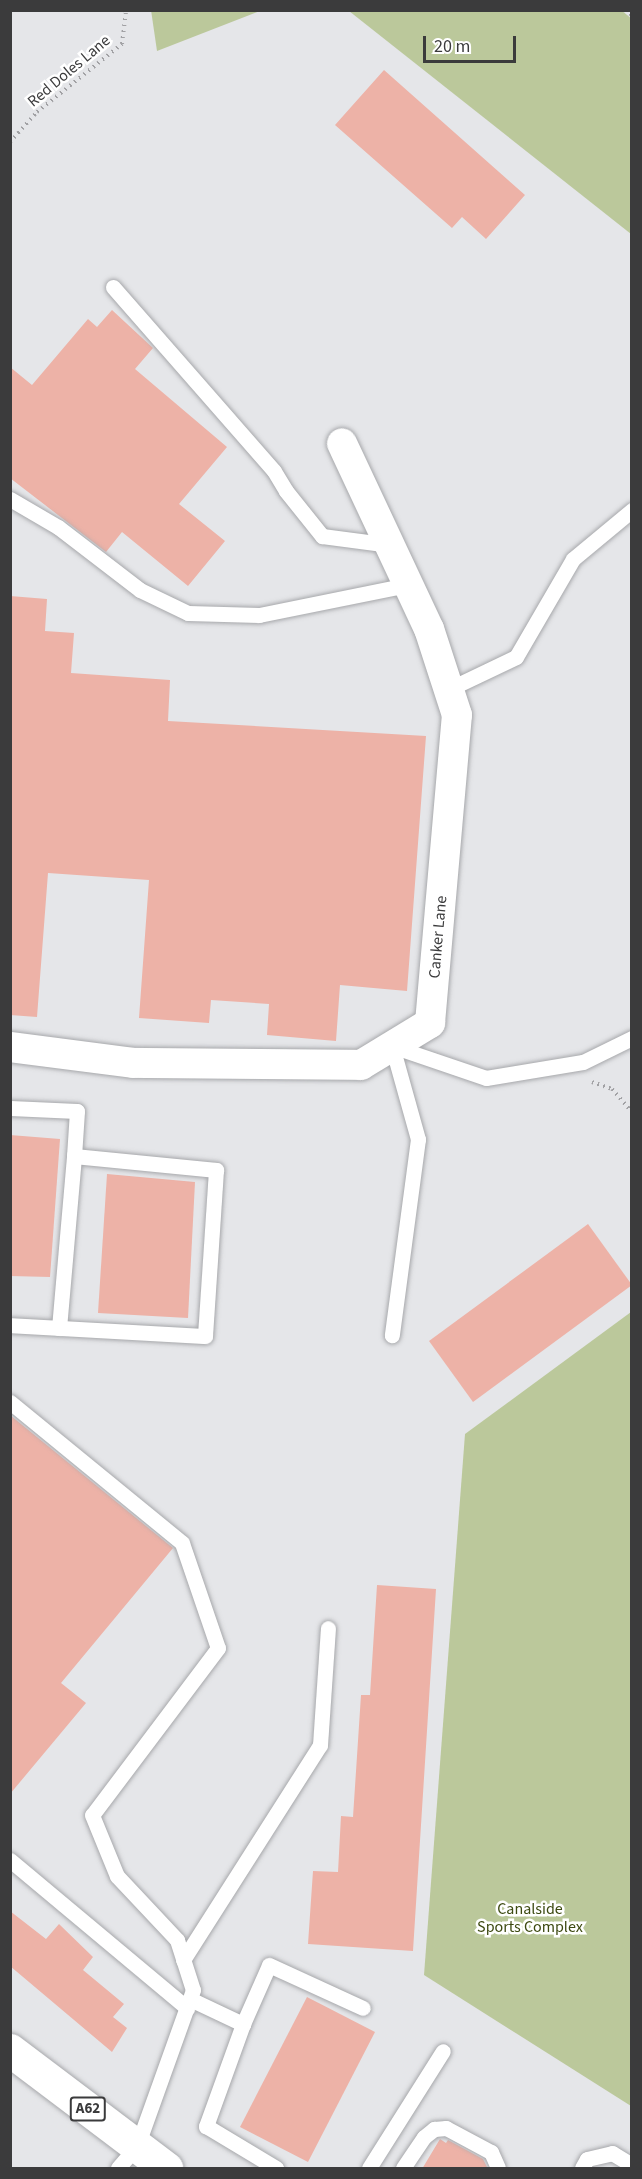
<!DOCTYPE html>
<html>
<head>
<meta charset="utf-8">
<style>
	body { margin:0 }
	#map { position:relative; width:642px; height:2179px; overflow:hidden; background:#e5e6e9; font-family:"Source Sans 3",sans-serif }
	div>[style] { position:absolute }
	.green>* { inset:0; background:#bbc89b }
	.building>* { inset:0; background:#edb2a7 }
	.path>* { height:4px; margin-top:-2px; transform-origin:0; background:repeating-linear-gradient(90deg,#a1a1a4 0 1.5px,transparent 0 6px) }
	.roads { filter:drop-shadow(0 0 2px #a7a8ab) drop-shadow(0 0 2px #a7a8ab) }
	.lane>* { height:15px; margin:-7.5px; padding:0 7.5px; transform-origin:7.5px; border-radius:7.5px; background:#fff }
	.street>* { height:30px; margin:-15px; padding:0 15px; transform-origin:15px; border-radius:15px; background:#fff }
	.primary>* { height:33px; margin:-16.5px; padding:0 16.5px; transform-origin:16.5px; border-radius:16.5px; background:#fff }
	span { translate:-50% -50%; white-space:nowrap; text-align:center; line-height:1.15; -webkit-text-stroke:5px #fff; paint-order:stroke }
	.shield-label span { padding:2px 4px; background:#fff; border:2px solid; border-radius:4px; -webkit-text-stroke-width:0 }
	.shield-label { font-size:15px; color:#3b3b3c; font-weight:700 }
	.street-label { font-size:16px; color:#3b3b3c }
	.park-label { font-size:16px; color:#3c4910 }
	.frame { position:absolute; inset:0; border:12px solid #3b3b3c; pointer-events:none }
	.scale { position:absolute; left:423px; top:36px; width:93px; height:27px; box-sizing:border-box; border:3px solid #3b3b3c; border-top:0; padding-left:8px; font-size:18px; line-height:21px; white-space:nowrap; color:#3b3b3c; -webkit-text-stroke:4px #fff; paint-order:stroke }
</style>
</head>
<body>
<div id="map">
	<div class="green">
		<i style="clip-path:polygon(151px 10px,260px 10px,260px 11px,157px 51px)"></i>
		<i style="clip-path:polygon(621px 10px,632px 19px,631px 234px,349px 11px)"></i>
		<i style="clip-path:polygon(631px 1312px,631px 2106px,424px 1975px,465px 1434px)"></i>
	</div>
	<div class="building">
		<i style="clip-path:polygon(384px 70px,525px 195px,486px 239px,462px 217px,452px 228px,335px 125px)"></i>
		<i style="clip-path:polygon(112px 310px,153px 348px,135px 369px,227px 447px,179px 504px,225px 541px,188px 586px,122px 532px,106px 552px,10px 478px,10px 367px,32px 385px,88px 319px,97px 327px)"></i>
		<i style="clip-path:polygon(10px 596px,47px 599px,45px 631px,74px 633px,71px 673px,170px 680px,168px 721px,426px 736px,407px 991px,340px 985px,336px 1041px,267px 1035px,269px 1004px,211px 1000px,209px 1023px,139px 1018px,149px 880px,48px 873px,37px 1017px,10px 1015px)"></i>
		<i style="clip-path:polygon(10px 1135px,60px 1139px,50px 1277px,10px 1276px)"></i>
		<i style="clip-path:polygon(107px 1174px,195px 1182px,188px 1318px,98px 1313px)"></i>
		<i style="clip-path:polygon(588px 1224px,632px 1285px,473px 1402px,429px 1341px)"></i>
		<i style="clip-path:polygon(10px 1415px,173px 1548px,61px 1683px,86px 1703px,10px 1794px)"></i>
		<i style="clip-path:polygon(377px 1585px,436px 1589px,413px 1951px,308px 1944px,313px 1871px,338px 1872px,341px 1816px,353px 1817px,361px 1695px,370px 1695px)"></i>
		<i style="clip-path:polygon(10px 1911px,46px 1939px,59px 1924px,93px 1957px,83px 1970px,124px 2004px,113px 2017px,127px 2028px,112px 2052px,10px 1966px)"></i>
		<i style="clip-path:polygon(307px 1997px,375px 2032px,308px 2162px,240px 2127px)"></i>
		<i style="clip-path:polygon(440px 2139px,446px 2143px,448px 2140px,483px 2159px,488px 2169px,422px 2169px)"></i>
	</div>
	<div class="path">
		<i style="left:625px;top:10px;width:9px;rotate:36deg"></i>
		<i style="left:10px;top:142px;width:40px;rotate:-48deg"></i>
		<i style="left:37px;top:112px;width:109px;rotate:-38.7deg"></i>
		<i style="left:122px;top:44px;width:34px;rotate:-83deg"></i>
		<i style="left:592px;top:1082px;width:21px;rotate:19deg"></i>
		<i style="left:612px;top:1089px;width:30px;rotate:49deg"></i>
	</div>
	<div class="roads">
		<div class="lane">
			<i style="left:113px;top:287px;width:244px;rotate:48.8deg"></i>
			<i style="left:274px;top:471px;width:23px;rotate:59deg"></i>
			<i style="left:286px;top:491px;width:58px;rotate:51.3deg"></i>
			<i style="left:322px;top:536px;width:69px;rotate:7.5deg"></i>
			<i style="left:10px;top:499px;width:56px;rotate:30.3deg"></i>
			<i style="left:58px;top:527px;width:103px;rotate:37.5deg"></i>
			<i style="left:140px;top:590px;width:53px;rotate:25.6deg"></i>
			<i style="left:188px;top:613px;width:71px;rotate:1.6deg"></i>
			<i style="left:259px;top:615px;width:152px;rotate:-11.4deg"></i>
			<i style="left:449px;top:689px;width:74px;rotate:-25.5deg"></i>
			<i style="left:516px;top:657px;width:113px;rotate:-59.8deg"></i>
			<i style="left:573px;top:559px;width:77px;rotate:-39.7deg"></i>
			<i style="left:392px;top:1046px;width:97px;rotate:74.4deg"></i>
			<i style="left:418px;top:1139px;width:198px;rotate:97.6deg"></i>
			<i style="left:392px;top:1046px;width:99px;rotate:18.8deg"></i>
			<i style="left:486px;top:1078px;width:98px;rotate:-9.4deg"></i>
			<i style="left:583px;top:1062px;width:55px;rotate:-26.1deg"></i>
			<i style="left:10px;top:1108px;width:67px;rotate:2.6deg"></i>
			<i style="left:77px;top:1111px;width:45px;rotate:93.8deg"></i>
			<i style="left:74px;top:1156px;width:143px;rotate:5.6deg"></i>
			<i style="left:216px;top:1170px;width:166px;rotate:93.8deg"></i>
			<i style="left:205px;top:1336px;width:195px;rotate:-176.8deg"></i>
			<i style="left:59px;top:1328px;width:173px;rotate:-85deg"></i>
			<i style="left:10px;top:1402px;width:222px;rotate:39.3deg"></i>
			<i style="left:182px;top:1543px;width:111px;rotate:71.1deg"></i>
			<i style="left:218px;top:1648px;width:209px;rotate:127deg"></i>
			<i style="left:92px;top:1815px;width:66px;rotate:67.7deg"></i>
			<i style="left:117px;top:1876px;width:88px;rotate:46.8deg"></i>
			<i style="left:177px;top:1940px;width:52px;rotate:72.3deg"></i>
			<i style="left:193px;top:1990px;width:166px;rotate:109.7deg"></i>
			<i style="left:137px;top:2146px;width:29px;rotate:131deg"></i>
			<i style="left:10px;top:1860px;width:231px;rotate:39.9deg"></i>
			<i style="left:183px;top:1960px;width:255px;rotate:-57.5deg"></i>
			<i style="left:320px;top:1745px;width:117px;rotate:-86.1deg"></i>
			<i style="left:190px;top:1999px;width:59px;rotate:25.3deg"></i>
			<i style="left:243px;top:2024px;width:109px;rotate:109.9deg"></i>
			<i style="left:206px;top:2126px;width:82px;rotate:31deg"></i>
			<i style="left:243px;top:2024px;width:64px;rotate:-66.2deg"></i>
			<i style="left:269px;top:1965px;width:103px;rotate:24.6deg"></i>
			<i style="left:369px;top:2168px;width:138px;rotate:-57.7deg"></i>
			<i style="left:403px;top:2168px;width:37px;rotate:-56deg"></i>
			<i style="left:424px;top:2137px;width:13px;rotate:-39deg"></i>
			<i style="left:434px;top:2129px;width:12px;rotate:-5deg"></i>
			<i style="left:446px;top:2128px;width:51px;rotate:28.1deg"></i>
			<i style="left:491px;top:2152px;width:17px;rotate:66deg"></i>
			<i style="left:582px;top:2168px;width:10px;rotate:-61deg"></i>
			<i style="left:587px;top:2159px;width:26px;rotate:-13deg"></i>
			<i style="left:612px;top:2153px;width:23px;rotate:31deg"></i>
		</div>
		<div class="street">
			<i style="left:10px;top:1047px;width:124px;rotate:7.4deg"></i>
			<i style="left:133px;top:1063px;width:228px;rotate:0.5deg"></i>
			<i style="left:361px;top:1065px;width:81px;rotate:-31.3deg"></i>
			<i style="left:430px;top:1023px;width:309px;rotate:-85deg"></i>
			<i style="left:457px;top:715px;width:90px;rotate:-108deg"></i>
			<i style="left:429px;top:629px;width:205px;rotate:-115.1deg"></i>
		</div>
		<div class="primary">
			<i style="left:10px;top:2050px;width:196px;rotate:37.1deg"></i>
		</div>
	</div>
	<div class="shield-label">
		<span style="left:88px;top:2109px">A62</span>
	</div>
	<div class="street-label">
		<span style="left:69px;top:71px;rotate:-40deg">Red Doles Lane</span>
		<span style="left:438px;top:937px;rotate:-85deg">Canker Lane</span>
	</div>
	<div class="park-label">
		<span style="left:530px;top:1918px">Canalside<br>Sports Complex</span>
	</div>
	<div class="frame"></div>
	<div class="scale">20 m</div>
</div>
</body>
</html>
